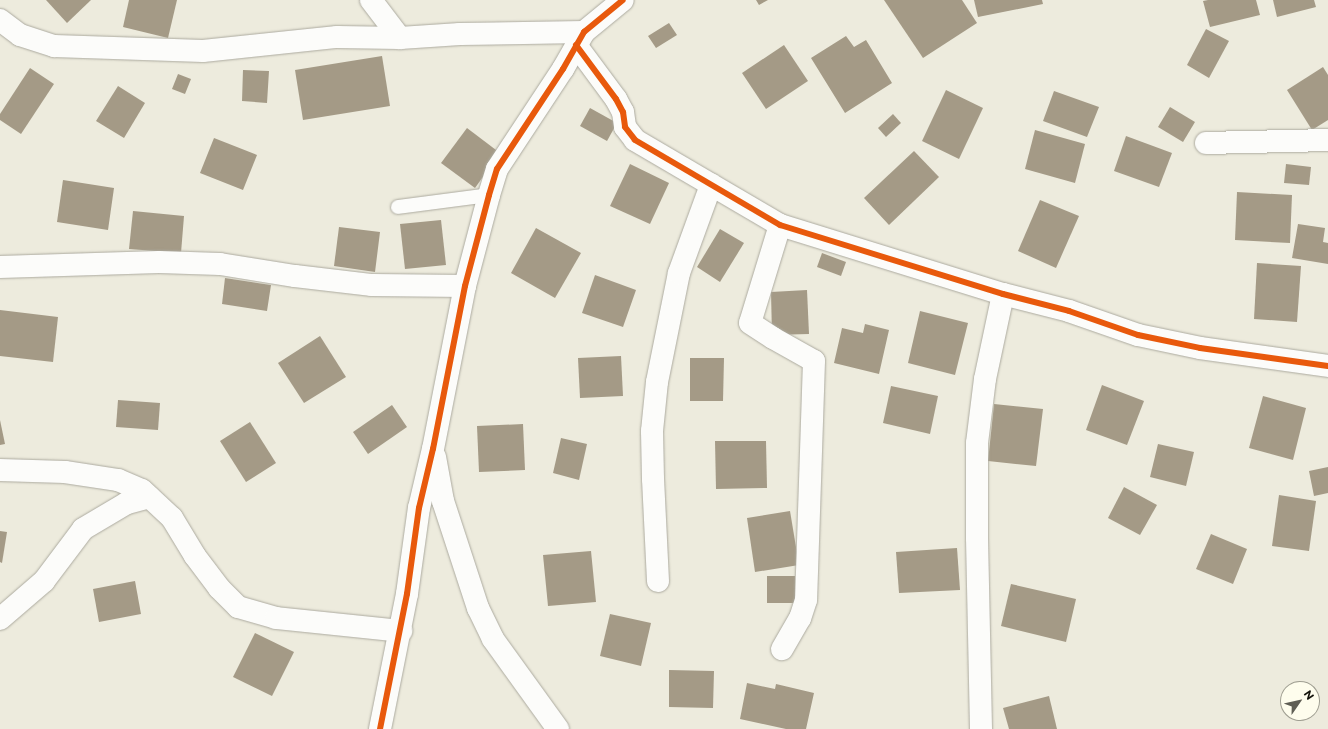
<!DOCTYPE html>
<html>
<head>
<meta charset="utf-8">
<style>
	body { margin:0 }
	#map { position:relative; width:1328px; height:729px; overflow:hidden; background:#edebdd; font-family:Montserrat,sans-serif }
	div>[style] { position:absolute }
	.building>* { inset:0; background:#a49a86 }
	.roads { filter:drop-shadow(0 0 1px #acaa9f) drop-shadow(0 0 1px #acaa9f) }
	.service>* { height:14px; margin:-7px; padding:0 7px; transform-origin:7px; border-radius:7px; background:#fcfcfa }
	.minor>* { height:22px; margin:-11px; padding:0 11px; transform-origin:11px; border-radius:11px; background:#fcfcfa }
	.cycleway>* { height:6px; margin:-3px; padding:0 3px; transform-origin:3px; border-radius:3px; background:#e8590c }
	span { translate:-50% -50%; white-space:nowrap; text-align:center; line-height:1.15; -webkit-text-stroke:3px #fefded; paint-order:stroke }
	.north { position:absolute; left:1280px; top:681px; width:40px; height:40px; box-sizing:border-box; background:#fefded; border:1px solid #a09f92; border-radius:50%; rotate:56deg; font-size:11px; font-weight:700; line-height:16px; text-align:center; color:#13120a }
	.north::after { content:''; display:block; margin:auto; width:14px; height:18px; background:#5f5e54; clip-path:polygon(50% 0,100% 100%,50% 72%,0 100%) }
</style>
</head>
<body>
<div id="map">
	<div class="building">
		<i style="clip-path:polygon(46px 0,91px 0,67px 23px)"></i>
		<i style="clip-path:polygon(129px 0,177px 0,168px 38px,123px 27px)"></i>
		<i style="clip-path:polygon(756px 0,768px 0,759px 5px)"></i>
		<i style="clip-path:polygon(884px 0,962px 0,977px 23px,923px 58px)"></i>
		<i style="clip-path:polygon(974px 0,1042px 0,1043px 4px,978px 17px)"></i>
		<i style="clip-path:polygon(1208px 0,1256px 0,1260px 15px,1210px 27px,1203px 1px)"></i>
		<i style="clip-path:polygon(1273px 0,1314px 0,1316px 7px,1277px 17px)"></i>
		<i style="clip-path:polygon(669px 23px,677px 35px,656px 48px,648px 36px)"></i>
		<i style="clip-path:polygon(1206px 29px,1229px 41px,1209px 78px,1187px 65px)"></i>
		<i style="clip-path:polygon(846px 36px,854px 47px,866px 40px,892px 83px,845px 113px,811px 58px)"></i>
		<i style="clip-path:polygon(784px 45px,808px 81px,766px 109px,742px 73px)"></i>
		<i style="clip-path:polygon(382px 56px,390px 106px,303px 120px,295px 70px)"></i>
		<i style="clip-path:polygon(1323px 67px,1328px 75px,1328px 120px,1312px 130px,1287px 90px)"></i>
		<i style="clip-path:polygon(30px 68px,54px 84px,21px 134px,0 120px,0 114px)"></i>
		<i style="clip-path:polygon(243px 70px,269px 71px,267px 103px,242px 101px)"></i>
		<i style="clip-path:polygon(178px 74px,191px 79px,185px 94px,172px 89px)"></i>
		<i style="clip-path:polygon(118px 86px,145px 103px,124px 138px,96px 121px)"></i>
		<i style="clip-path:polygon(946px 90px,983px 108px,959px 159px,922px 141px)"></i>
		<i style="clip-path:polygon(1054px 91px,1099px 107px,1087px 137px,1043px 121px)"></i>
		<i style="clip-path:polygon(1170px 107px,1195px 122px,1183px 142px,1158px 127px)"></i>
		<i style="clip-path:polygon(590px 108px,617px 123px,607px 141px,580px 126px)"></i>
		<i style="clip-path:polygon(893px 114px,901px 123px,886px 137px,878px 128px)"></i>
		<i style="clip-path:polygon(467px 128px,500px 153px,475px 188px,441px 163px)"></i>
		<i style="clip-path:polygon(1035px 130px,1085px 144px,1075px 183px,1025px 169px)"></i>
		<i style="clip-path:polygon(1126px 136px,1172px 153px,1159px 187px,1114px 171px)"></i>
		<i style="clip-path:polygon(214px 138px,257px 155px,243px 190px,200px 173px)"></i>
		<i style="clip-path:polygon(914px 151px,939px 177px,889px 225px,864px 198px)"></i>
		<i style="clip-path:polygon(630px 164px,669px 183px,650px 224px,610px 206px)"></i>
		<i style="clip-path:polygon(1286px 164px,1311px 167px,1309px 185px,1284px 183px)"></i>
		<i style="clip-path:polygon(63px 180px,114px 188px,108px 230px,57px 222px)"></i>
		<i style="clip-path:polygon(1237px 192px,1292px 195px,1290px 243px,1235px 240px)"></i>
		<i style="clip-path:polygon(1040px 200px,1079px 216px,1056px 268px,1018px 251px)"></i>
		<i style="clip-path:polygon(133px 211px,184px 216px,181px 253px,129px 249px)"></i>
		<i style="clip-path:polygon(441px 220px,446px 265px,405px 269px,400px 224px)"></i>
		<i style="clip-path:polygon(1298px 224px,1325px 228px,1323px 242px,1328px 243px,1328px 264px,1292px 258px)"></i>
		<i style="clip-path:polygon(339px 227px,380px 232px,375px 272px,334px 266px)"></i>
		<i style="clip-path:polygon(536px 228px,581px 253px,555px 298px,511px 273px)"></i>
		<i style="clip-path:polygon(720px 229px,744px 243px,720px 282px,697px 267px)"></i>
		<i style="clip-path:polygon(822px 253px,846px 262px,841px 276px,817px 267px)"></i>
		<i style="clip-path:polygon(1257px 263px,1301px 266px,1297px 322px,1254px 319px)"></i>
		<i style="clip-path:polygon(595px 275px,636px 290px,623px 327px,582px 313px)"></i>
		<i style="clip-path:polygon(225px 278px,271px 285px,267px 311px,222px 304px)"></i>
		<i style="clip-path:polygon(807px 290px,809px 334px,772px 335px,771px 292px)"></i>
		<i style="clip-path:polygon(0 310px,58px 317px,53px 362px,0 356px)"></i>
		<i style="clip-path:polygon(920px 311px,968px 323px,955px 375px,908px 363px)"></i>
		<i style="clip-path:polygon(865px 324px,889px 330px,879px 374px,834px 363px,842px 328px,863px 333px)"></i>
		<i style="clip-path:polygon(320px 336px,346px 377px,304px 403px,278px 363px)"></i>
		<i style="clip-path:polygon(621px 356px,623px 396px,580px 398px,578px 358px)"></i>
		<i style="clip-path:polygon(690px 358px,724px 358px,723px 401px,690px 401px)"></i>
		<i style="clip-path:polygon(1102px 385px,1144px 401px,1127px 445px,1086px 430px)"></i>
		<i style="clip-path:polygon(891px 386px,938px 396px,930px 434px,883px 423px)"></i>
		<i style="clip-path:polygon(1263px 396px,1306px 408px,1293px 460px,1249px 448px)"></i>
		<i style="clip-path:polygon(118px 400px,160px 403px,158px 430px,116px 427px)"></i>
		<i style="clip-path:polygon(994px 404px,1043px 409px,1036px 466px,988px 461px)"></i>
		<i style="clip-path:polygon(392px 405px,407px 427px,368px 454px,353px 432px)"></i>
		<i style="clip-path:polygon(0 420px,5px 444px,0 445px)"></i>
		<i style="clip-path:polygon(250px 422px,276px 463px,246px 482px,220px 441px)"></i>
		<i style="clip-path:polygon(523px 424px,525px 470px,479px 472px,477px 426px)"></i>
		<i style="clip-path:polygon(561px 438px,587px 444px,579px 480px,553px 473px)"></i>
		<i style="clip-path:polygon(715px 441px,766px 441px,767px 488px,716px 489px)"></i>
		<i style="clip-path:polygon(1158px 444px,1194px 452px,1186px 486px,1150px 477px)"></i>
		<i style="clip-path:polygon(1328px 467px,1328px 493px,1314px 496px,1309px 471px)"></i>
		<i style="clip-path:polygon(1124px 487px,1157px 505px,1140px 535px,1108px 518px)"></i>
		<i style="clip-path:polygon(1279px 495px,1316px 501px,1309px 551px,1272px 546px)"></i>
		<i style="clip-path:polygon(790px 511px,799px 565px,755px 572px,747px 518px)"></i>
		<i style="clip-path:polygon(0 531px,7px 532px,2px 563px,0 562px)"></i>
		<i style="clip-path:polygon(1211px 534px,1247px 549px,1233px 584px,1196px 569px)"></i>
		<i style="clip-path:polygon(957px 548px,960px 590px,899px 593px,896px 552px)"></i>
		<i style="clip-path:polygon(591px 551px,596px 602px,548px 606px,543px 555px)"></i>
		<i style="clip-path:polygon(767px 576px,795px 576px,795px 603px,767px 603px)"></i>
		<i style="clip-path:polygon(135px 581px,141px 614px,99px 622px,93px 589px)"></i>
		<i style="clip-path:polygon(1011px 584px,1076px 599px,1066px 642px,1001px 626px)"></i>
		<i style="clip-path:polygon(610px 614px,651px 623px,641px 666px,600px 656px)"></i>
		<i style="clip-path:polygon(255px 633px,294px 652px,272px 696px,233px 677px)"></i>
		<i style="clip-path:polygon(669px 670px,714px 671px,713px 708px,669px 707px)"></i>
		<i style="clip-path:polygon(747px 683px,775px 689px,776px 684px,814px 693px,806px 729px,786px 729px,740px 719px)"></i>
		<i style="clip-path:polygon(1049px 696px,1057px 729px,1009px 729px,1003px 708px)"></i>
	</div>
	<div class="roads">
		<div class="service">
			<i style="left:398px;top:207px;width:92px;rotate:-7.5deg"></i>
		</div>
		<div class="minor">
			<i style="left:371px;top:0;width:48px;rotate:52.7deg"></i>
			<i style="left:0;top:20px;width:25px;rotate:37deg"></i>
			<i style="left:20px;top:35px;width:36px;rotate:18deg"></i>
			<i style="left:54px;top:46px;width:149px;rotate:1.9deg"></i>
			<i style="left:203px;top:51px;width:135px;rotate:-6deg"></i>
			<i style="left:337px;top:37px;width:63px;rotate:0.9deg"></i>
			<i style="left:400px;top:38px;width:60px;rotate:-3.8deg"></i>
			<i style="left:460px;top:34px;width:124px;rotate:-0.9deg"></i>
			<i style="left:576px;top:45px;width:67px;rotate:53.5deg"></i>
			<i style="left:616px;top:99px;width:15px;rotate:62deg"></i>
			<i style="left:623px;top:112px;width:15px;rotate:82deg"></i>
			<i style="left:625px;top:127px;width:16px;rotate:52deg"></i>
			<i style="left:635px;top:140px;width:168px;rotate:30.4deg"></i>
			<i style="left:780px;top:225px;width:233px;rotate:17.2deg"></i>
			<i style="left:1003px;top:294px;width:68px;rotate:14.4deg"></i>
			<i style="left:1069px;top:311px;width:73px;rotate:19.2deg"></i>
			<i style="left:1138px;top:335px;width:63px;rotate:11.8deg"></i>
			<i style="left:1200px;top:348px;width:129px;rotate:8deg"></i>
			<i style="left:1206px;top:143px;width:122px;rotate:-1.4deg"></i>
			<i style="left:780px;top:225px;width:102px;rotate:107deg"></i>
			<i style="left:750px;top:323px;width:27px;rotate:33deg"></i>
			<i style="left:773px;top:338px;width:47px;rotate:29.3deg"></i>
			<i style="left:814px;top:361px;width:239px;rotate:91.9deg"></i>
			<i style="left:806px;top:600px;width:19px;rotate:108deg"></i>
			<i style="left:800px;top:618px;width:36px;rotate:120deg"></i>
			<i style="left:0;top:267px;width:159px;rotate:-1.8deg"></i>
			<i style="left:159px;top:262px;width:61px;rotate:1.9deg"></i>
			<i style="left:220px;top:264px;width:76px;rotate:9.1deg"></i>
			<i style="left:295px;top:276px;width:78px;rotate:6.7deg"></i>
			<i style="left:372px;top:285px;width:93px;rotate:0.6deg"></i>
			<i style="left:435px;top:457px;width:45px;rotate:79.7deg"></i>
			<i style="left:443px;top:501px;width:113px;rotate:71.9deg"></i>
			<i style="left:478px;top:608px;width:34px;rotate:64deg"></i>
			<i style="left:493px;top:639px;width:111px;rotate:54.2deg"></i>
			<i style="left:0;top:470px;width:65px;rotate:1.8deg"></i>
			<i style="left:65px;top:472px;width:54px;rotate:8.6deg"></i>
			<i style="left:118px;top:480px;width:26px;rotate:23deg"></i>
			<i style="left:142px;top:490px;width:41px;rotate:43deg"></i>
			<i style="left:172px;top:518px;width:44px;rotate:58.8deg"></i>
			<i style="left:195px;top:556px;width:40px;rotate:53deg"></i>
			<i style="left:219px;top:588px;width:27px;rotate:45deg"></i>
			<i style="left:238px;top:607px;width:40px;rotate:16deg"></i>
			<i style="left:276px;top:618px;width:126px;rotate:5.9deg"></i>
			<i style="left:658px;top:581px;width:102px;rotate:-92.8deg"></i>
			<i style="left:653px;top:479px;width:48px;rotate:-91.2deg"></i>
			<i style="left:652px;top:431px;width:49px;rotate:-84.2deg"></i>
			<i style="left:657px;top:382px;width:111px;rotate:-78.6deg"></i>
			<i style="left:679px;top:273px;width:94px;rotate:-70deg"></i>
			<i style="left:0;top:619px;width:58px;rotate:-40.8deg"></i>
			<i style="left:44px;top:581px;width:65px;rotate:-53.1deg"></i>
			<i style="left:83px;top:529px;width:51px;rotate:-30.6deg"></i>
			<i style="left:127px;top:503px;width:23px;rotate:-15deg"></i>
			<i style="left:380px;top:729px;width:138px;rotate:-78.7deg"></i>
			<i style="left:407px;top:594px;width:87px;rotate:-82.1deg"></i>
			<i style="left:419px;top:508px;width:61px;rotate:-76.7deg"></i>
			<i style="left:433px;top:449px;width:166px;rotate:-78.9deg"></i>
			<i style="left:465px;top:286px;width:94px;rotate:-75.2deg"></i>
			<i style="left:489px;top:195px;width:27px;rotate:-73deg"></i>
			<i style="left:497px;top:169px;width:120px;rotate:-56.6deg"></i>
			<i style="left:563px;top:69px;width:43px;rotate:-60.4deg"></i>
			<i style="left:584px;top:32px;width:50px;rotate:-39.4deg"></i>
			<i style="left:981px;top:729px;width:191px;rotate:-91.2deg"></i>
			<i style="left:977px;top:538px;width:95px;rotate:-90deg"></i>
			<i style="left:977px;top:443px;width:64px;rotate:-82.9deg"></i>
			<i style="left:985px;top:379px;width:87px;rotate:-78deg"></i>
		</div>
	</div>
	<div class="cycleway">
		<i style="left:576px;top:45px;width:67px;rotate:53.5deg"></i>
		<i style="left:616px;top:99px;width:15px;rotate:62deg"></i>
		<i style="left:623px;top:112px;width:15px;rotate:82deg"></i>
		<i style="left:625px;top:127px;width:16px;rotate:52deg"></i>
		<i style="left:635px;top:140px;width:168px;rotate:30.4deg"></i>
		<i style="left:780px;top:225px;width:233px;rotate:17.2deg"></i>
		<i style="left:1003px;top:294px;width:68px;rotate:14.4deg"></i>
		<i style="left:1069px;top:311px;width:73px;rotate:19.2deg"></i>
		<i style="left:1138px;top:335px;width:63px;rotate:11.8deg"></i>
		<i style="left:1200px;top:348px;width:129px;rotate:8deg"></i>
		<i style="left:380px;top:729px;width:138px;rotate:-78.7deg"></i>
		<i style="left:407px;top:594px;width:87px;rotate:-82.1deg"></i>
		<i style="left:419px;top:508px;width:61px;rotate:-76.7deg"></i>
		<i style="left:433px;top:449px;width:166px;rotate:-78.9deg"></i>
		<i style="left:465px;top:286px;width:94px;rotate:-75.2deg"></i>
		<i style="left:489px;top:195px;width:27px;rotate:-73deg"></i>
		<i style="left:497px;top:169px;width:120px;rotate:-56.6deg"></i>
		<i style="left:563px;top:69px;width:43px;rotate:-60.4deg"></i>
		<i style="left:584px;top:32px;width:50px;rotate:-39.4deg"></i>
	</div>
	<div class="north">N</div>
</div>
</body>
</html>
